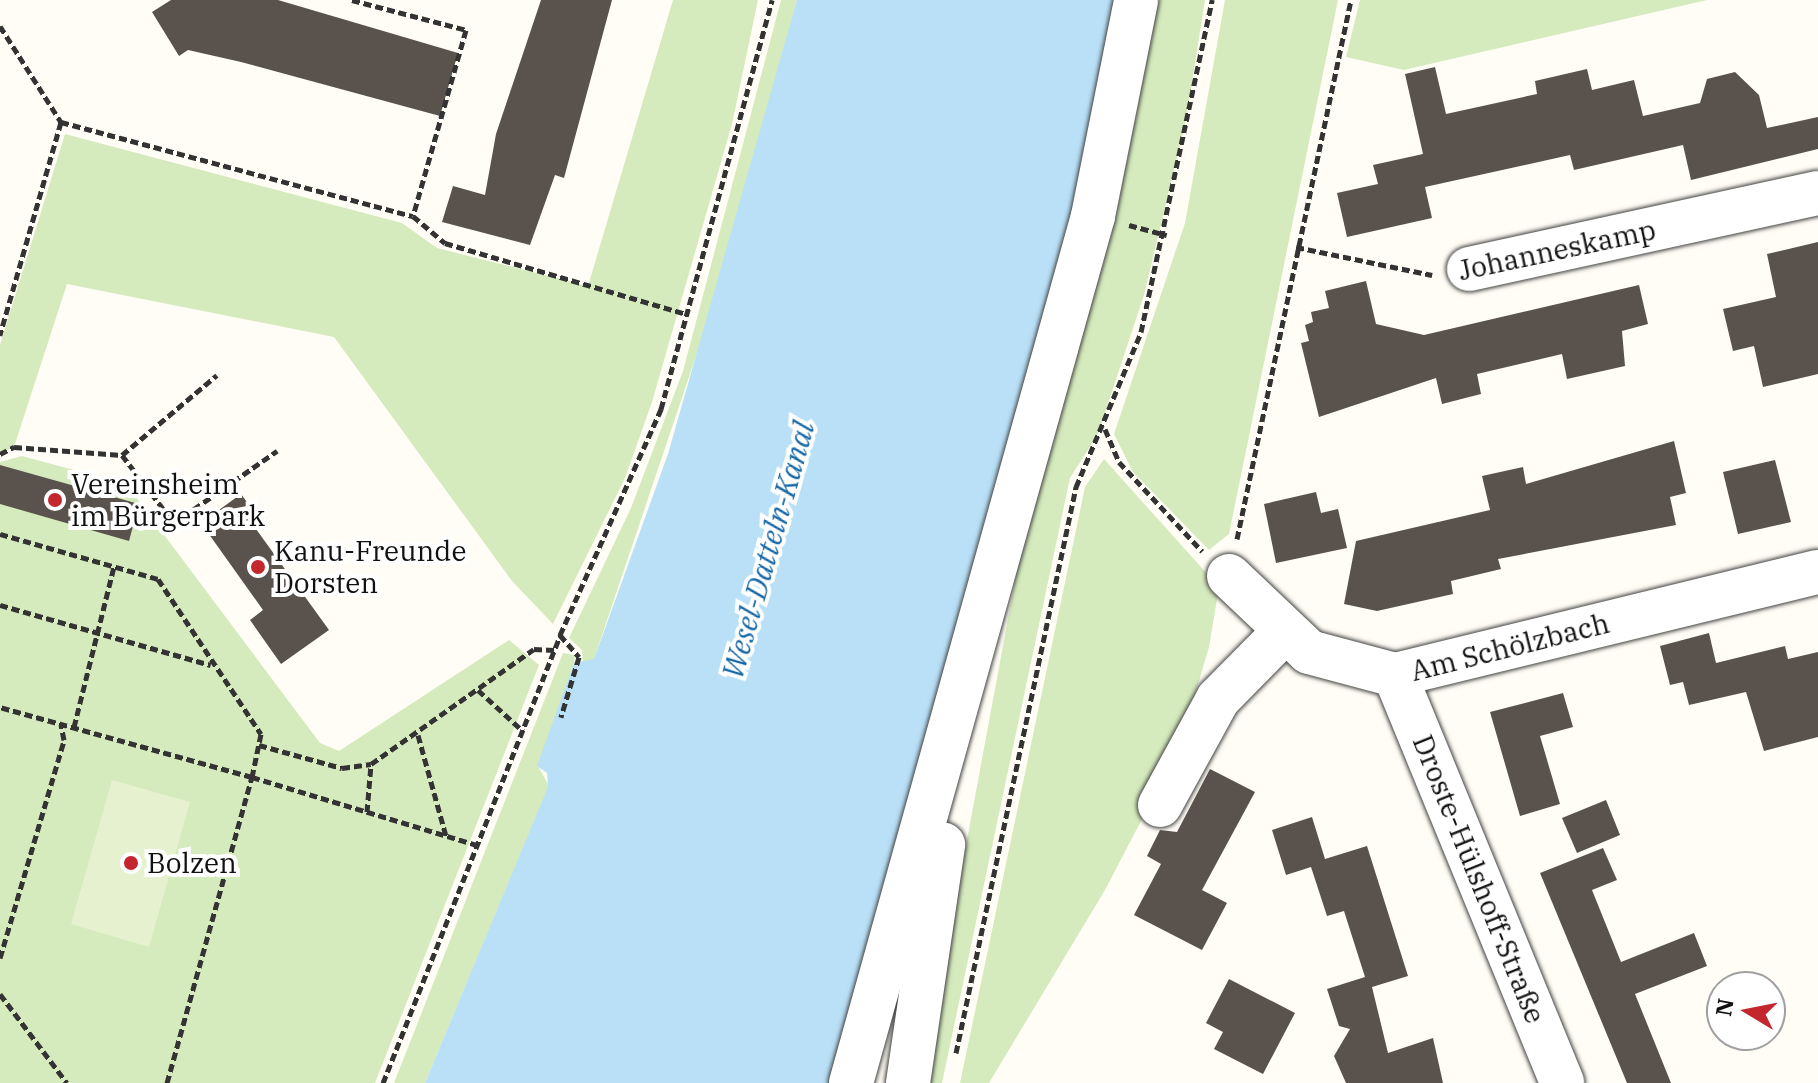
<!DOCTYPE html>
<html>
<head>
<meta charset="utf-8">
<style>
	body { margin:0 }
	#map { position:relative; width:1818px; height:1083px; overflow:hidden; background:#fffdf5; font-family:"IBM Plex Serif",serif }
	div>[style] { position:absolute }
	.green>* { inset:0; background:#d5ebbd }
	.pitch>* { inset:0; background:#e6f2cf }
	.water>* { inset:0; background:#b9e0f7 }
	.building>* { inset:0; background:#5a524d }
	.path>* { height:5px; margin-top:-2.5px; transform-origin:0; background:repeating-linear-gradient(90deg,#333 0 8px,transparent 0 12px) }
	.roads { filter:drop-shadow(0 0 2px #444) drop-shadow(0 0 2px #444) }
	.minor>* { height:44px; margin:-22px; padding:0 22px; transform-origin:22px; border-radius:22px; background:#fff }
	.dots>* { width:22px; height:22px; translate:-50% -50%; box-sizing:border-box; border:4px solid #fff; border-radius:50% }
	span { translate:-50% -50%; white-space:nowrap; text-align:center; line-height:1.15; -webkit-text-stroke:8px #fff; paint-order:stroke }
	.street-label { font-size:28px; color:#111 }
	.poi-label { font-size:28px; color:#111 }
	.left { translate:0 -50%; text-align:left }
	.water-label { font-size:30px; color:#1768a6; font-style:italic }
	.north { position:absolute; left:1706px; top:971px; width:80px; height:80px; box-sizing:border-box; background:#fff; border:2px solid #a0a0a0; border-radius:50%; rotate:280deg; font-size:22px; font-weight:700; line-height:32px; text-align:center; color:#111 }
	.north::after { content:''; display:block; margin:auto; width:28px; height:36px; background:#c4262e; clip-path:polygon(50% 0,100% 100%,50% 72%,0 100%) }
</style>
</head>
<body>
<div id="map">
	<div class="green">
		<i style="clip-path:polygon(673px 0,758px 0,732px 124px,652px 402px,625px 478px,553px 624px,512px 581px,334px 337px,67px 284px,14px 447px,0 454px,0 345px,65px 134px,402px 223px,437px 248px,588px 286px)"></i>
		<i style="clip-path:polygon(781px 0,797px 0,728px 261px,594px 659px,583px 666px,582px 650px,569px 638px,631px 508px,683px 371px)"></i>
		<i style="clip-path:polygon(1156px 0,1205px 0,1186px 120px,1144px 295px,1098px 434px,1070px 478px,942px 1083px,922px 1083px,1017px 570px)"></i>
		<i style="clip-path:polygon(1225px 0,1338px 0,1229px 534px,1209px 550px,1133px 472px,1114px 434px,1185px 223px)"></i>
		<i style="clip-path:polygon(1360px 0,1707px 0,1404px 70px,1346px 57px)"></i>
		<i style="clip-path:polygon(22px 456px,126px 484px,320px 743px,339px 751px,509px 640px,539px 665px,375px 1083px,0 1083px,0 462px)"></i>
		<i style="clip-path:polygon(1104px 459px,1219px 587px,1209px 647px,1179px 748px,1105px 890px,989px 1083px,960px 1083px,1085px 487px)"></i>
		<i style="clip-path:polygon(563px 653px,575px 655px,574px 663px,538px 766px,549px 786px,425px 1083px,394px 1083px)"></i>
	</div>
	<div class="pitch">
		<i style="clip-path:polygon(112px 780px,190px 802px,149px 947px,71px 924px)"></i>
	</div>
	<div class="water">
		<i style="clip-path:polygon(797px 0,1125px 0,1094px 158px,839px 1083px,425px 1083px,548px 787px,547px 773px,537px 766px,574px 663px,594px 659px,668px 454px)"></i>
	</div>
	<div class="building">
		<i style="clip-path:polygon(171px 0,278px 0,458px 53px,440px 116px,241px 62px,188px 50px,179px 56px,152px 12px)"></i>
		<i style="clip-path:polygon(541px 0,612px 0,564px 178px,555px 175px,530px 245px,442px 222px,453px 186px,485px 195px,496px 134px)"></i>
		<i style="clip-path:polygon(1435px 67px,1446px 114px,1537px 94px,1535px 81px,1587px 69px,1592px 90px,1634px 80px,1643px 116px,1700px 103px,1707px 79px,1735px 72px,1759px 95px,1767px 128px,1818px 117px,1818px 149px,1691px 180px,1683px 145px,1574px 170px,1570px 155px,1425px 187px,1432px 218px,1347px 237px,1337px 193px,1378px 184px,1373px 165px,1423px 154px,1405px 74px)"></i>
		<i style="clip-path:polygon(1818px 242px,1818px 374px,1763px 387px,1754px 346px,1733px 351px,1723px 309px,1776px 297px,1767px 254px)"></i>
		<i style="clip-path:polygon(1366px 281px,1376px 324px,1424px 335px,1639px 285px,1648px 324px,1622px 331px,1625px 366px,1567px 379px,1562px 354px,1477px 374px,1481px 394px,1442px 404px,1436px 378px,1319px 417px,1301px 343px,1309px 341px,1305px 325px,1313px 322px,1311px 312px,1329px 308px,1325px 291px)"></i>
		<i style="clip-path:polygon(1674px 441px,1686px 493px,1670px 497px,1676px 525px,1498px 559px,1501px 569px,1451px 581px,1453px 594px,1377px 611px,1344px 604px,1356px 541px,1490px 510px,1482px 476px,1523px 467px,1526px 484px)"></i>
		<i style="clip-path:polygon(1775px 460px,1791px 522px,1738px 534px,1723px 472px)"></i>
		<i style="clip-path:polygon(0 465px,139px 504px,129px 541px,0 504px)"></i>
		<i style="clip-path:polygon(1316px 492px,1321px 513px,1338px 509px,1347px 548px,1276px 563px,1264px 504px)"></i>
		<i style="clip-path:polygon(241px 494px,258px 517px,251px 522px,329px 630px,281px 664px,250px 620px,263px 610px,201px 523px)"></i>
		<i style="clip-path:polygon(1709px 633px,1716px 663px,1785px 646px,1788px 659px,1818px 652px,1818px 737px,1764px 751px,1746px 692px,1689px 705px,1683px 682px,1670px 685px,1660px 646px)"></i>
		<i style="clip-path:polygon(1563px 693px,1573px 727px,1540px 736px,1560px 804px,1520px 816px,1490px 712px)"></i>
		<i style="clip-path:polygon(1210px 769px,1255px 792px,1202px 890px,1227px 903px,1202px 950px,1134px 915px,1161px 864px,1147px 856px,1160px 830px,1177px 832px)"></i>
		<i style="clip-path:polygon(1606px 800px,1620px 835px,1577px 853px,1562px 818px)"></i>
		<i style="clip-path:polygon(1312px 817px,1325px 859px,1367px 846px,1408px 976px,1372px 987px,1388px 1053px,1433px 1038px,1443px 1083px,1346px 1083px,1334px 1056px,1350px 1029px,1339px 1026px,1327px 989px,1365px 977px,1344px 911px,1327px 916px,1311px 867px,1286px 875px,1272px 830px)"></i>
		<i style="clip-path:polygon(1603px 848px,1617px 880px,1592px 890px,1621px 962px,1694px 933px,1707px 966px,1635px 994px,1671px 1083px,1627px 1083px,1540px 873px)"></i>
		<i style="clip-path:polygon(1229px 979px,1295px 1013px,1263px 1074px,1214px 1049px,1223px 1032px,1206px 1023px)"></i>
	</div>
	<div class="path">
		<i style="left:352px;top:0;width:118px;rotate:14.7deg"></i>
		<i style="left:466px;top:30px;width:193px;rotate:105.9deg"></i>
		<i style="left:0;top:26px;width:114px;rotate:57.6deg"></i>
		<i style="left:61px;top:122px;width:222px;rotate:106deg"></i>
		<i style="left:61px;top:122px;width:364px;rotate:15deg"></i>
		<i style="left:413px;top:216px;width:42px;rotate:40.2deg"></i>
		<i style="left:445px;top:243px;width:252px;rotate:16.4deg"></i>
		<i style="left:1129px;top:225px;width:39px;rotate:15deg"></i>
		<i style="left:1296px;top:247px;width:139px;rotate:11.6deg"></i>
		<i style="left:1105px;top:429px;width:36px;rotate:67deg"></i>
		<i style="left:1119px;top:462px;width:122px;rotate:47deg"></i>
		<i style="left:0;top:454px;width:16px;rotate:-27deg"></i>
		<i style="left:14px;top:447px;width:108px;rotate:4.2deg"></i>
		<i style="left:122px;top:455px;width:124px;rotate:-40.1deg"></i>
		<i style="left:122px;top:455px;width:86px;rotate:52.6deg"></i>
		<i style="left:174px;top:523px;width:126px;rotate:-35deg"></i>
		<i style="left:0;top:534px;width:164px;rotate:15.9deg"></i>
		<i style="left:158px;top:579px;width:186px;rotate:56.4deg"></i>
		<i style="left:261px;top:734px;width:44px;rotate:101.8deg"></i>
		<i style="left:252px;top:777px;width:262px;rotate:-164.5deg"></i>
		<i style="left:1237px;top:539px;width:551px;rotate:-78.06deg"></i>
		<i style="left:0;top:605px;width:219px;rotate:15.9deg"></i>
		<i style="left:560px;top:635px;width:29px;rotate:49deg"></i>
		<i style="left:579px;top:657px;width:63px;rotate:106.7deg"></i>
		<i style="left:478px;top:690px;width:61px;rotate:42.3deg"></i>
		<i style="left:74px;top:727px;width:166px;rotate:-76deg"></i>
		<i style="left:418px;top:735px;width:105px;rotate:74.5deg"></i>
		<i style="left:259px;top:745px;width:86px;rotate:15.5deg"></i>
		<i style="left:342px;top:768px;width:29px;rotate:-8deg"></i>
		<i style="left:371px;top:764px;width:199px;rotate:-35.2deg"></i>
		<i style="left:534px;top:649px;width:20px;rotate:3deg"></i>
		<i style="left:367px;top:812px;width:48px;rotate:-85.2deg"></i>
		<i style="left:0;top:958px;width:227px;rotate:-73.6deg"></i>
		<i style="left:64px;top:740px;width:16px;rotate:-101deg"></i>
		<i style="left:0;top:994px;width:111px;rotate:53deg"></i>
		<i style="left:956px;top:1053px;width:579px;rotate:-78.03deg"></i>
		<i style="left:1076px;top:487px;width:168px;rotate:-67.2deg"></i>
		<i style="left:1141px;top:332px;width:340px;rotate:-77.9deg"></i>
		<i style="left:167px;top:1083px;width:318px;rotate:-74.5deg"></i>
		<i style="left:252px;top:777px;width:238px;rotate:16.8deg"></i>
		<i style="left:383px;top:1083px;width:482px;rotate:-68.4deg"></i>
		<i style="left:560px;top:635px;width:248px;rotate:-65.9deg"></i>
		<i style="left:661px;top:409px;width:424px;rotate:-74.8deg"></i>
	</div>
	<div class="roads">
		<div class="minor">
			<i style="left:1469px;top:269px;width:357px;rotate:-12.3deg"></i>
			<i style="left:1229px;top:576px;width:110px;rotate:43.5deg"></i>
			<i style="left:1309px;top:652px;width:89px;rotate:15deg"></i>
			<i style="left:1395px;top:675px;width:435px;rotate:-13.7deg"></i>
			<i style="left:1395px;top:675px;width:441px;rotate:67.7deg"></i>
			<i style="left:1160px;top:805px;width:121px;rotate:-61.3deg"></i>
			<i style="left:1218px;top:699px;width:95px;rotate:-45.4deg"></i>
			<i style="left:851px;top:1083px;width:900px;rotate:-74.4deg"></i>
			<i style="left:1093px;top:216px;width:220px;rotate:-78.7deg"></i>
			<i style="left:908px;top:1083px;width:241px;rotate:-81.6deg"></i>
		</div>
	</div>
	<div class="dots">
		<i style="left:55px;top:500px;background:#c4262e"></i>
		<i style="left:258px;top:567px;background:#c4262e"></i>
		<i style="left:131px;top:863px;background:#c4262e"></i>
	</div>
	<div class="street-label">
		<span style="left:1557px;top:250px;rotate:-12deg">Johanneskamp</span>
		<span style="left:1510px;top:647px;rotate:-14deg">Am Schölzbach</span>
		<span style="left:1479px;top:879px;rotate:68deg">Droste-Hülshoff-Straße</span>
	</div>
	<div class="poi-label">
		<span class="left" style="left:71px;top:500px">Vereinsheim<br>im Bürgerpark</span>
		<span class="left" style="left:274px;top:567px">Kanu-Freunde<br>Dorsten</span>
		<span class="left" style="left:147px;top:863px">Bolzen</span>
	</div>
	<div class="water-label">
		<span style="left:768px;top:550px;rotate:-74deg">Wesel-Datteln-Kanal</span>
	</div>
	<div class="north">N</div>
</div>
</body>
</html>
